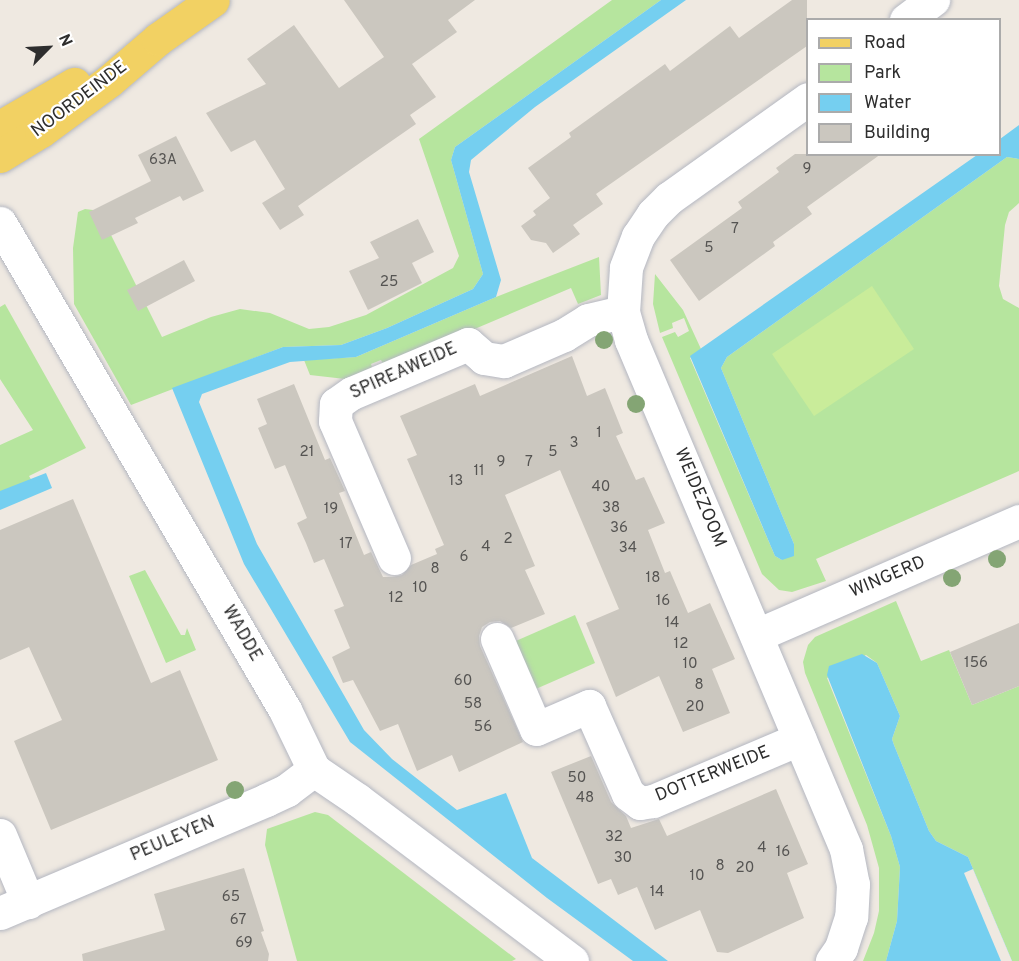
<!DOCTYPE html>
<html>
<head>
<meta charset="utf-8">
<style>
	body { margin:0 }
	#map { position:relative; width:1019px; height:961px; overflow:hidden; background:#efe9e1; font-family:Overpass,sans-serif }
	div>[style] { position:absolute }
	.green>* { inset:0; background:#b6e59e }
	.pitch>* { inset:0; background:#c9ec9a }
	.water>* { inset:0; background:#75cff0 }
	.pier>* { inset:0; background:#efe9e1 }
	.building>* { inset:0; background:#cbc7bf }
	.roads { filter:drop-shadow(0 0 2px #b4b7c1) drop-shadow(0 0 2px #b4b7c1) }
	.minor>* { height:33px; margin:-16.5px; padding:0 16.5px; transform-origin:16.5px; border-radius:16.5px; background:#fff }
	.major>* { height:33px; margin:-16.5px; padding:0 16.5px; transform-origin:16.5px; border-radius:16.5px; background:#f2d163 }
	.trees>* { width:18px; height:18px; margin:-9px; border-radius:50%; background:#84a574 }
	span { translate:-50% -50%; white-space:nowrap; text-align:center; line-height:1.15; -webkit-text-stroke:4.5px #fff; paint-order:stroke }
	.number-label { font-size:15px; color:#555452 }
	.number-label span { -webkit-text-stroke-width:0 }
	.street-label { font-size:18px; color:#2e2e2e }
	.legend { position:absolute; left:806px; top:18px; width:195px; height:138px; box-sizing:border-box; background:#fff; border:2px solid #ababab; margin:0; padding:8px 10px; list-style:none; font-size:18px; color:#2e2e2e }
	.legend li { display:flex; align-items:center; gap:12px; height:30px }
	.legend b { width:30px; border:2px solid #ababab }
	.north { position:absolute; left:18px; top:18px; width:60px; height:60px; -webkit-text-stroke:4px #fff; paint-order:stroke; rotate:66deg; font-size:16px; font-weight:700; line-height:24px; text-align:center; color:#2e2e2e }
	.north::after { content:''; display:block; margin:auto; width:21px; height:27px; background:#2e2e2e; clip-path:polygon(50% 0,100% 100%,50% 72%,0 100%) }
</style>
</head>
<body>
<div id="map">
	<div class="green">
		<i style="clip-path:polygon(612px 0,661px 0,455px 147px,451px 160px,483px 274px,473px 289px,387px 328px,341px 345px,283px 347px,131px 405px,74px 304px,73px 248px,78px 212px,85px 209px,93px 210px,104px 221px,162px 337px,211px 317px,240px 309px,270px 313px,309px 329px,329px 327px,366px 315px,453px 268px,459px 256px,419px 139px)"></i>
		<i style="clip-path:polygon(1007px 157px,1019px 159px,1019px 203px,1009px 212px,1005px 225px,999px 286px,1003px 299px,1019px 308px,1019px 471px,816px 559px,826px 581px,792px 592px,779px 590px,762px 574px,662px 337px,675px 332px,678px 337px,689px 331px,684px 318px,672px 323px,673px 328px,660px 333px,653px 304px,655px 274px,683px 310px,701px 349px,690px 358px,775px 556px,782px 560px,794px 544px,721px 368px,727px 357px)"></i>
		<i style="clip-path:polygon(599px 257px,601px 295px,578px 304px,571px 288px,385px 367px,381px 360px,371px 364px,374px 372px,354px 380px,310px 375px,304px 360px,356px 357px,496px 297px)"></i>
		<i style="clip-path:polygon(5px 304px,86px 448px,29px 476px,32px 481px,0 501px,0 445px,33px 430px,0 379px,0 307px)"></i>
		<i style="clip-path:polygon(145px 570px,181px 635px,185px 635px,187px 628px,196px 650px,166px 663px,129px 576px)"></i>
		<i style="clip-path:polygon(896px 601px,921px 661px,949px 650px,972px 705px,1019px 686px,1019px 961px,1012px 961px,968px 857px,936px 841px,929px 831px,894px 745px,892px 739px,900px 716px,877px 663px,866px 655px,827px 678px,891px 836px,900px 867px,897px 921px,886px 961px,863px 961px,874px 933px,879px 911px,879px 868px,867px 825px,805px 673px,803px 662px,808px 645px,815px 637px)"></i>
		<i style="clip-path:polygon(575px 615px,595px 663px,529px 692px,509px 644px)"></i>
		<i style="clip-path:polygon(315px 812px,328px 815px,516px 959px,512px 961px,297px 961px,265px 845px,267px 829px)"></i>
	</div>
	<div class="pitch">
		<i style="clip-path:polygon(872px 286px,914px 349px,814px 416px,772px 354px)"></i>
	</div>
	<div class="water">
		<i style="clip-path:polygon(661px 0,686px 0,535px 107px,471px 160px,469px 172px,501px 280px,496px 297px,356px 357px,290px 362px,202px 394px,199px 402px,257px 544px,364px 730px,392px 759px,457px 810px,506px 793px,532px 858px,668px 961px,633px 961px,547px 898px,350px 742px,244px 564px,172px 388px,283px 347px,341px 345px,387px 328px,473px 289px,483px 274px,451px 160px,455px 147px)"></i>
		<i style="clip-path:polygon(1019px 125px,1019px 159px,1007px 157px,727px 357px,721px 368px,794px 544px,794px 556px,782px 560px,775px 556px,690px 356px,977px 155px,1000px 154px,1000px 139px)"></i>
		<i style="clip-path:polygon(46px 473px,52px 488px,0 510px,0 491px)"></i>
		<i style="clip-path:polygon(862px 654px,877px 663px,900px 716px,892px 739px,894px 745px,929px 831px,936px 841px,968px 857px,1012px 961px,886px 961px,897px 921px,900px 867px,891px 836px,827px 675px,829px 666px)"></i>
	</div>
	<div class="pier">
		<i style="clip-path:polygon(973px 869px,1012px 961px,1001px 961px,964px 873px)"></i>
	</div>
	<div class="building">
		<i style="clip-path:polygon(344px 0,475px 0,448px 20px,457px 32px,412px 64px,436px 97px,410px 115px,416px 124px,298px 206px,304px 215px,280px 230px,262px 203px,285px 189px,255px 140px,231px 152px,206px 113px,266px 84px,247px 59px,294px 25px,339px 88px,384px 57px)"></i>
		<i style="clip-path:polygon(792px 0,807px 0,807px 46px,596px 194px,603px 204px,573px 225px,580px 234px,553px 253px,546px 243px,531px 240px,521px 226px,536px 215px,533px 211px,550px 198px,528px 168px,571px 137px,569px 133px,665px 64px,670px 71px,730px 26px,739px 38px)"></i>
		<i style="clip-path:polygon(176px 136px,204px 191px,183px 201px,180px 196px,135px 218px,138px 223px,102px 240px,89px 212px,151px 181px,138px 155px)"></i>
		<i style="clip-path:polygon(795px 154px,881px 154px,807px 207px,812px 214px,773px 242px,775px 246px,699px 301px,670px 260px,742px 208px,738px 202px,779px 172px,776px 168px)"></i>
		<i style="clip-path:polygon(418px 219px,434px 252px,412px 263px,422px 283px,368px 310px,349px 271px,379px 258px,370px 242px)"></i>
		<i style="clip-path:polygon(184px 260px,195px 281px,138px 311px,127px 290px)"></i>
		<i style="clip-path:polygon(572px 356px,587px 396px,605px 388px,623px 433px,616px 436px,636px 480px,644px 477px,665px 523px,648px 530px,665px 573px,670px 571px,688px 613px,710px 603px,735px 659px,712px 669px,730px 713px,683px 732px,659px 676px,616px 697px,586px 623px,619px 609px,560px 470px,505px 495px,535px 566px,525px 570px,545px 614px,511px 628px,500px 621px,490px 622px,482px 627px,479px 636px,480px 646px,523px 742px,459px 772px,452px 755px,417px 771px,398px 724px,380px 731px,353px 680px,343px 683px,332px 657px,350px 648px,334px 610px,344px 606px,324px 559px,314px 563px,306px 543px,297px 523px,307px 518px,285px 465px,275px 469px,258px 428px,267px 424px,257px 399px,294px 384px,325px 460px,330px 458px,345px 491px,339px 493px,364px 555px,371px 552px,383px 577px,392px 577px,402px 575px,411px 565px,437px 554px,435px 549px,444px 545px,407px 459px,417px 455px,400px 416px,475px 384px,480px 396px)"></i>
		<i style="clip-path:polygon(73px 499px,151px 683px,180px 670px,218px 760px,51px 830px,14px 741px,62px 720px,29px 647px,0 660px,0 530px)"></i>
		<i style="clip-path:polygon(1019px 623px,1019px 686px,972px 705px,950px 652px)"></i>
		<i style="clip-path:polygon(591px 756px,611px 802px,626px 816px,631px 828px,659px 819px,667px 836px,776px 789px,808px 864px,787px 873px,804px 918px,728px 953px,717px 952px,700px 910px,655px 930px,637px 887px,618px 895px,611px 879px,598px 884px,551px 772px)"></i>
		<i style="clip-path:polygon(244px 868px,264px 931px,261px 932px,269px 954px,268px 961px,83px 961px,82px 954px,165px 930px,154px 894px)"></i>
	</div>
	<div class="roads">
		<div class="minor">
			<i style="left:906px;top:20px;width:34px;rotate:-37deg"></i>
			<i style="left:808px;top:99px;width:171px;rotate:144.5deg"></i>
			<i style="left:669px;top:198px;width:23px;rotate:135deg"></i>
			<i style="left:653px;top:214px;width:27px;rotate:124deg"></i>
			<i style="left:638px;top:236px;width:34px;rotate:111deg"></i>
			<i style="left:626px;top:268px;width:44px;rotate:93.9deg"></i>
			<i style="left:623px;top:312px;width:29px;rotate:74deg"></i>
			<i style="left:631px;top:340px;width:553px;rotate:67.1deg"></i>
			<i style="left:846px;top:849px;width:36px;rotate:79deg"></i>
			<i style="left:853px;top:884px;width:33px;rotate:93deg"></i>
			<i style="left:851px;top:917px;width:33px;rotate:108deg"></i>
			<i style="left:841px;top:948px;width:16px;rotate:125deg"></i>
			<i style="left:0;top:223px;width:564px;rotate:59.66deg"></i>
			<i style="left:285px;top:710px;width:67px;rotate:64.2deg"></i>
			<i style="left:314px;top:770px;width:53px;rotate:34.3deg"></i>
			<i style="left:358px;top:800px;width:268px;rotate:37deg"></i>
			<i style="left:394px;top:558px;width:149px;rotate:-113.3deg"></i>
			<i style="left:335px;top:421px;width:17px;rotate:-87deg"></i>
			<i style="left:336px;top:404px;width:19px;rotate:-35deg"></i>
			<i style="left:352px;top:393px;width:126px;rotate:-22.9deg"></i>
			<i style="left:468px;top:344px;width:21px;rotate:41deg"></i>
			<i style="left:484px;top:358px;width:20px;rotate:9deg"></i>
			<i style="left:504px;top:361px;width:65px;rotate:-23.4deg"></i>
			<i style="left:564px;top:335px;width:28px;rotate:-32deg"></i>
			<i style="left:588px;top:320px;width:36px;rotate:-13deg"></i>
			<i style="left:757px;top:635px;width:286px;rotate:-23.5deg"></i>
			<i style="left:497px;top:639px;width:98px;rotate:66.6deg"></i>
			<i style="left:536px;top:729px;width:58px;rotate:-23.5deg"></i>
			<i style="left:589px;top:706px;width:96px;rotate:66.1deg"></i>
			<i style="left:628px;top:794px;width:15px;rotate:37deg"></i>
			<i style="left:640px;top:803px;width:13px;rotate:-9deg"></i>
			<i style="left:653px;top:801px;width:159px;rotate:-23deg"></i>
			<i style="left:0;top:835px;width:73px;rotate:67.3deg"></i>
			<i style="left:0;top:913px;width:289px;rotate:-23deg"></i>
			<i style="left:266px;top:800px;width:23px;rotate:-25deg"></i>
			<i style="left:287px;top:790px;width:34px;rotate:-37deg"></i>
		</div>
		<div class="major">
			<i style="left:0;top:127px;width:86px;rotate:-30.2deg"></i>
			<i style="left:0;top:156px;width:48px;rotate:-31.4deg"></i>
			<i style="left:41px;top:131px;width:84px;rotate:-36.3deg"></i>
			<i style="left:109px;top:81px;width:65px;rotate:-40.6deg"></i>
			<i style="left:158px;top:39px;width:67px;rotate:-35.3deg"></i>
		</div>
	</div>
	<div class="trees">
		<i style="left:604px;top:340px"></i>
		<i style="left:636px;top:404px"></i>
		<i style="left:997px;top:559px"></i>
		<i style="left:952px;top:578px"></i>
		<i style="left:235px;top:790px"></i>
	</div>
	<div class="number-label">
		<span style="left:163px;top:161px">63A</span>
		<span style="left:807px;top:170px">9</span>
		<span style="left:735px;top:230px">7</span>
		<span style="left:709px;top:249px">5</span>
		<span style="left:389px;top:283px">25</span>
		<span style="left:599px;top:434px">1</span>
		<span style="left:574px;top:444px">3</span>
		<span style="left:307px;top:453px">21</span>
		<span style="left:553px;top:453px">5</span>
		<span style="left:501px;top:463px">9</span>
		<span style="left:529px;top:463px">7</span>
		<span style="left:479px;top:472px">11</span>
		<span style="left:456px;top:482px">13</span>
		<span style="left:601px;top:488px">40</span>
		<span style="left:611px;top:509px">38</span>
		<span style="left:331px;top:510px">19</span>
		<span style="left:619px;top:529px">36</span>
		<span style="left:508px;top:540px">2</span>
		<span style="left:346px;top:545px">17</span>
		<span style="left:486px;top:548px">4</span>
		<span style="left:628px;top:549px">34</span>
		<span style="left:464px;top:558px">6</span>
		<span style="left:435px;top:570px">8</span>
		<span style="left:653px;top:579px">18</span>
		<span style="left:420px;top:589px">10</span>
		<span style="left:396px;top:599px">12</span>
		<span style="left:663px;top:602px">16</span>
		<span style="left:672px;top:624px">14</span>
		<span style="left:681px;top:645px">12</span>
		<span style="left:976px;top:664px">156</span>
		<span style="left:690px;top:665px">10</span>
		<span style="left:463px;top:682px">60</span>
		<span style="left:699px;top:686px">8</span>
		<span style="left:473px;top:705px">58</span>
		<span style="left:695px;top:708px">20</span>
		<span style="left:483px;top:728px">56</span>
		<span style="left:577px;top:779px">50</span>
		<span style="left:585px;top:799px">48</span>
		<span style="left:614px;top:838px">32</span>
		<span style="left:762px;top:849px">4</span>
		<span style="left:783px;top:853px">16</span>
		<span style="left:623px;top:859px">30</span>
		<span style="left:720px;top:867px">8</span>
		<span style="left:745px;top:869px">20</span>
		<span style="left:697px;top:877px">10</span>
		<span style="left:657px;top:893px">14</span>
		<span style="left:231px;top:898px">65</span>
		<span style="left:238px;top:921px">67</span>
		<span style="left:244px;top:944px">69</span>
	</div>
	<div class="street-label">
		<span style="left:80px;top:100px;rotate:-37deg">NOORDEINDE</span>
		<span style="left:404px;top:372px;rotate:-24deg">SPIREAWEIDE</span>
		<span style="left:699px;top:498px;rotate:67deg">WEIDEZOOM</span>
		<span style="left:888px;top:578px;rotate:-23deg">WINGERD</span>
		<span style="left:241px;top:634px;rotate:60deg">WADDE</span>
		<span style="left:713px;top:775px;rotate:-22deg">DOTTERWEIDE</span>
		<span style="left:173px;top:840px;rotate:-23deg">PEULEYEN</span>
	</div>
	<ul class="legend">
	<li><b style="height:8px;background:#f2d163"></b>Road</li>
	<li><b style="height:16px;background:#b6e59e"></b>Park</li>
	<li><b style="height:16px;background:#75cff0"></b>Water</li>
	<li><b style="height:16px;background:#cbc7bf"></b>Building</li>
	</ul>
	<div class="north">N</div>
</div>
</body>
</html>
